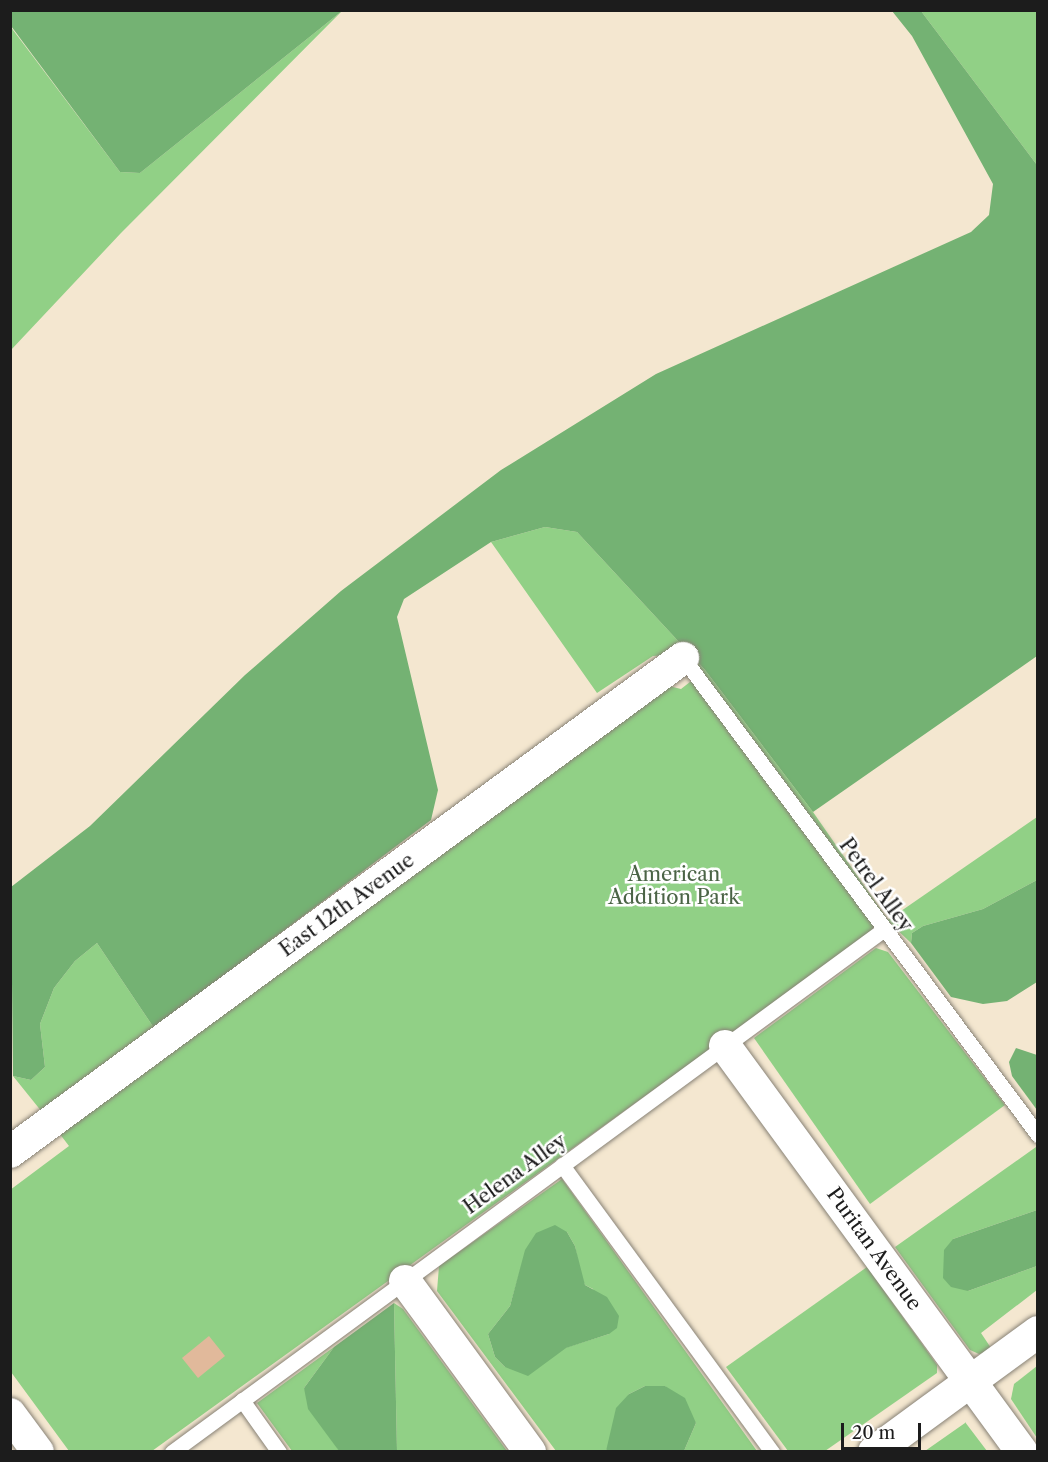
<!DOCTYPE html>
<html>
<head>
<meta charset="utf-8">
<style>
	body { margin:0 }
	#map { position:relative; width:1048px; height:1462px; overflow:hidden; background:#f4e7d0; font-family:"Libre Caslon Text",serif }
	div>[style] { position:absolute }
	.green>* { inset:0; background:#91d086 }
	.forest>* { inset:0; background:#74b273 }
	.building>* { inset:0; background:#e1b99b }
	.roads { filter:drop-shadow(0 0 2px #888276) drop-shadow(0 0 2px #888276) }
	.lane>* { height:15px; margin:-7.5px; padding:0 7.5px; transform-origin:7.5px; border-radius:7.5px; background:#fff }
	.street>* { height:32px; margin:-16px; padding:0 16px; transform-origin:16px; border-radius:16px; background:#fff }
	span { translate:-50% -50%; white-space:nowrap; text-align:center; line-height:1.15; -webkit-text-stroke:5px #fff; paint-order:stroke }
	.park-label { font-size:20px; color:#4b6446 }
	.street-label { font-size:20px; color:#1c1c1c }
	.frame { position:absolute; inset:0; border:12px solid #1c1c1c; pointer-events:none }
	.scale { position:absolute; left:841px; top:1423px; width:80px; height:27px; box-sizing:border-box; border:3px solid #1c1c1c; border-top:0; padding-left:8px; font-size:18px; line-height:21px; white-space:nowrap; color:#1c1c1c; -webkit-text-stroke:4px #fff; paint-order:stroke }
</style>
</head>
<body>
<div id="map">
	<div class="green">
		<i style="clip-path:polygon(342px 11px,121px 233px,11px 350px,10px 26px,120px 172px,140px 173px)"></i>
		<i style="clip-path:polygon(921px 11px,1037px 11px,1037px 165px)"></i>
		<i style="clip-path:polygon(545px 527px,577px 532px,705px 670px,813px 812px,888px 920px,1037px 817px,1037px 880px,983px 909px,923px 926px,912px 933px,911px 943px,888px 921px,152px 1451px,69px 1451px,11px 1372px,10px 1190px,69px 1146px,56px 1129px,669px 686px,681px 689px,704px 671px,670px 655px,653px 656px,597px 693px,491px 542px)"></i>
		<i style="clip-path:polygon(97px 943px,154px 1028px,42px 1112px,13px 1076px,31px 1080px,45px 1067px,40px 1024px,54px 988px,75px 961px)"></i>
		<i style="clip-path:polygon(876px 948px,888px 952px,1005px 1105px,870px 1204px,754px 1038px)"></i>
		<i style="clip-path:polygon(1036px 1147px,1037px 1210px,953px 1239px,968px 1291px,1037px 1266px,1037px 1290px,981px 1333px,993px 1351px,979px 1354px,970px 1350px,895px 1247px)"></i>
		<i style="clip-path:polygon(evenodd,562px 1179px,757px 1451px,684px 1451px,696px 1423px,665px 1386px,645px 1386px,629px 1394px,606px 1451px,556px 1451px,437px 1291px,439px 1266px,562px 1179px,567px 1232px,575px 1246px,581px 1276px,585px 1285px,593px 1289px,609px 1334px,505px 1367px,495px 1357px,488px 1334px,510px 1306px,526px 1250px,567px 1232px)"></i>
		<i style="clip-path:polygon(867px 1267px,937px 1365px,937px 1373px,825px 1451px,788px 1451px,726px 1367px)"></i>
		<i style="clip-path:polygon(394px 1303px,403px 1309px,507px 1451px,397px 1451px)"></i>
		<i style="clip-path:polygon(334px 1347px,304px 1388px,339px 1451px,292px 1451px,257px 1403px)"></i>
		<i style="clip-path:polygon(1037px 1366px,1037px 1438px,1011px 1399px,1014px 1384px)"></i>
		<i style="clip-path:polygon(965px 1422px,987px 1451px,925px 1451px,965px 1423px)"></i>
	</div>
	<div class="forest">
		<i style="clip-path:polygon(11px 10px,342px 10px,342px 11px,140px 173px,120px 172px,11px 26px)"></i>
		<i style="clip-path:polygon(892px 11px,921px 11px,1037px 165px,1037px 656px,813px 812px,705px 670px,577px 532px,545px 527px,491px 542px,404px 599px,397px 617px,438px 790px,431px 820px,154px 1028px,97px 943px,75px 961px,54px 988px,40px 1024px,45px 1067px,31px 1080px,13px 1076px,11px 887px,90px 826px,245px 675px,341px 591px,501px 470px,656px 374px,971px 232px,989px 215px,993px 184px,912px 36px)"></i>
		<i style="clip-path:polygon(1037px 880px,1037px 982px,1007px 1001px,983px 1004px,951px 997px,911px 943px,912px 933px,923px 926px,983px 909px)"></i>
		<i style="clip-path:polygon(1016px 1048px,1037px 1055px,1037px 1110px,1012px 1076px,1009px 1062px)"></i>
		<i style="clip-path:polygon(1037px 1210px,1037px 1266px,968px 1291px,951px 1287px,943px 1278px,944px 1250px,953px 1239px)"></i>
		<i style="clip-path:polygon(555px 1225px,567px 1232px,575px 1246px,585px 1285px,607px 1297px,619px 1316px,617px 1328px,609px 1334px,566px 1348px,528px 1376px,505px 1367px,495px 1357px,488px 1334px,510px 1306px,525px 1250px,536px 1233px)"></i>
		<i style="clip-path:polygon(394px 1303px,397px 1451px,339px 1451px,308px 1409px,304px 1388px,334px 1347px)"></i>
		<i style="clip-path:polygon(645px 1386px,665px 1386px,685px 1398px,696px 1423px,684px 1451px,606px 1451px,616px 1408px,629px 1394px)"></i>
	</div>
	<div class="building">
		<i style="clip-path:polygon(209px 1336px,225px 1356px,198px 1378px,182px 1358px)"></i>
	</div>
	<div class="roads">
		<div class="lane">
			<i style="left:683px;top:658px;width:595px;rotate:53.34deg"></i>
			<i style="left:562px;top:1165px;width:356px;rotate:53.8deg"></i>
			<i style="left:242px;top:1400px;width:64px;rotate:54.6deg"></i>
			<i style="left:172px;top:1452px;width:882px;rotate:-36.29deg"></i>
		</div>
		<div class="street">
			<i style="left:725px;top:1046px;width:503px;rotate:53.81deg"></i>
			<i style="left:10px;top:1152px;width:835px;rotate:-36.28deg"></i>
			<i style="left:405px;top:1281px;width:212px;rotate:53.8deg"></i>
			<i style="left:10px;top:1414px;width:47px;rotate:53.6deg"></i>
			<i style="left:874px;top:1452px;width:203px;rotate:-36.2deg"></i>
		</div>
	</div>
	<div class="park-label">
		<span style="left:674px;top:886px">American<br>Addition Park</span>
	</div>
	<div class="street-label">
		<span style="left:876px;top:885px;rotate:54deg">Petrel Alley</span>
		<span style="left:347px;top:905px;rotate:-36deg">East 12th Avenue</span>
		<span style="left:515px;top:1174px;rotate:-36deg">Helena Alley</span>
		<span style="left:874px;top:1249px;rotate:54deg">Puritan Avenue</span>
	</div>
	<div class="frame"></div>
	<div class="scale">20 m</div>
</div>
</body>
</html>
